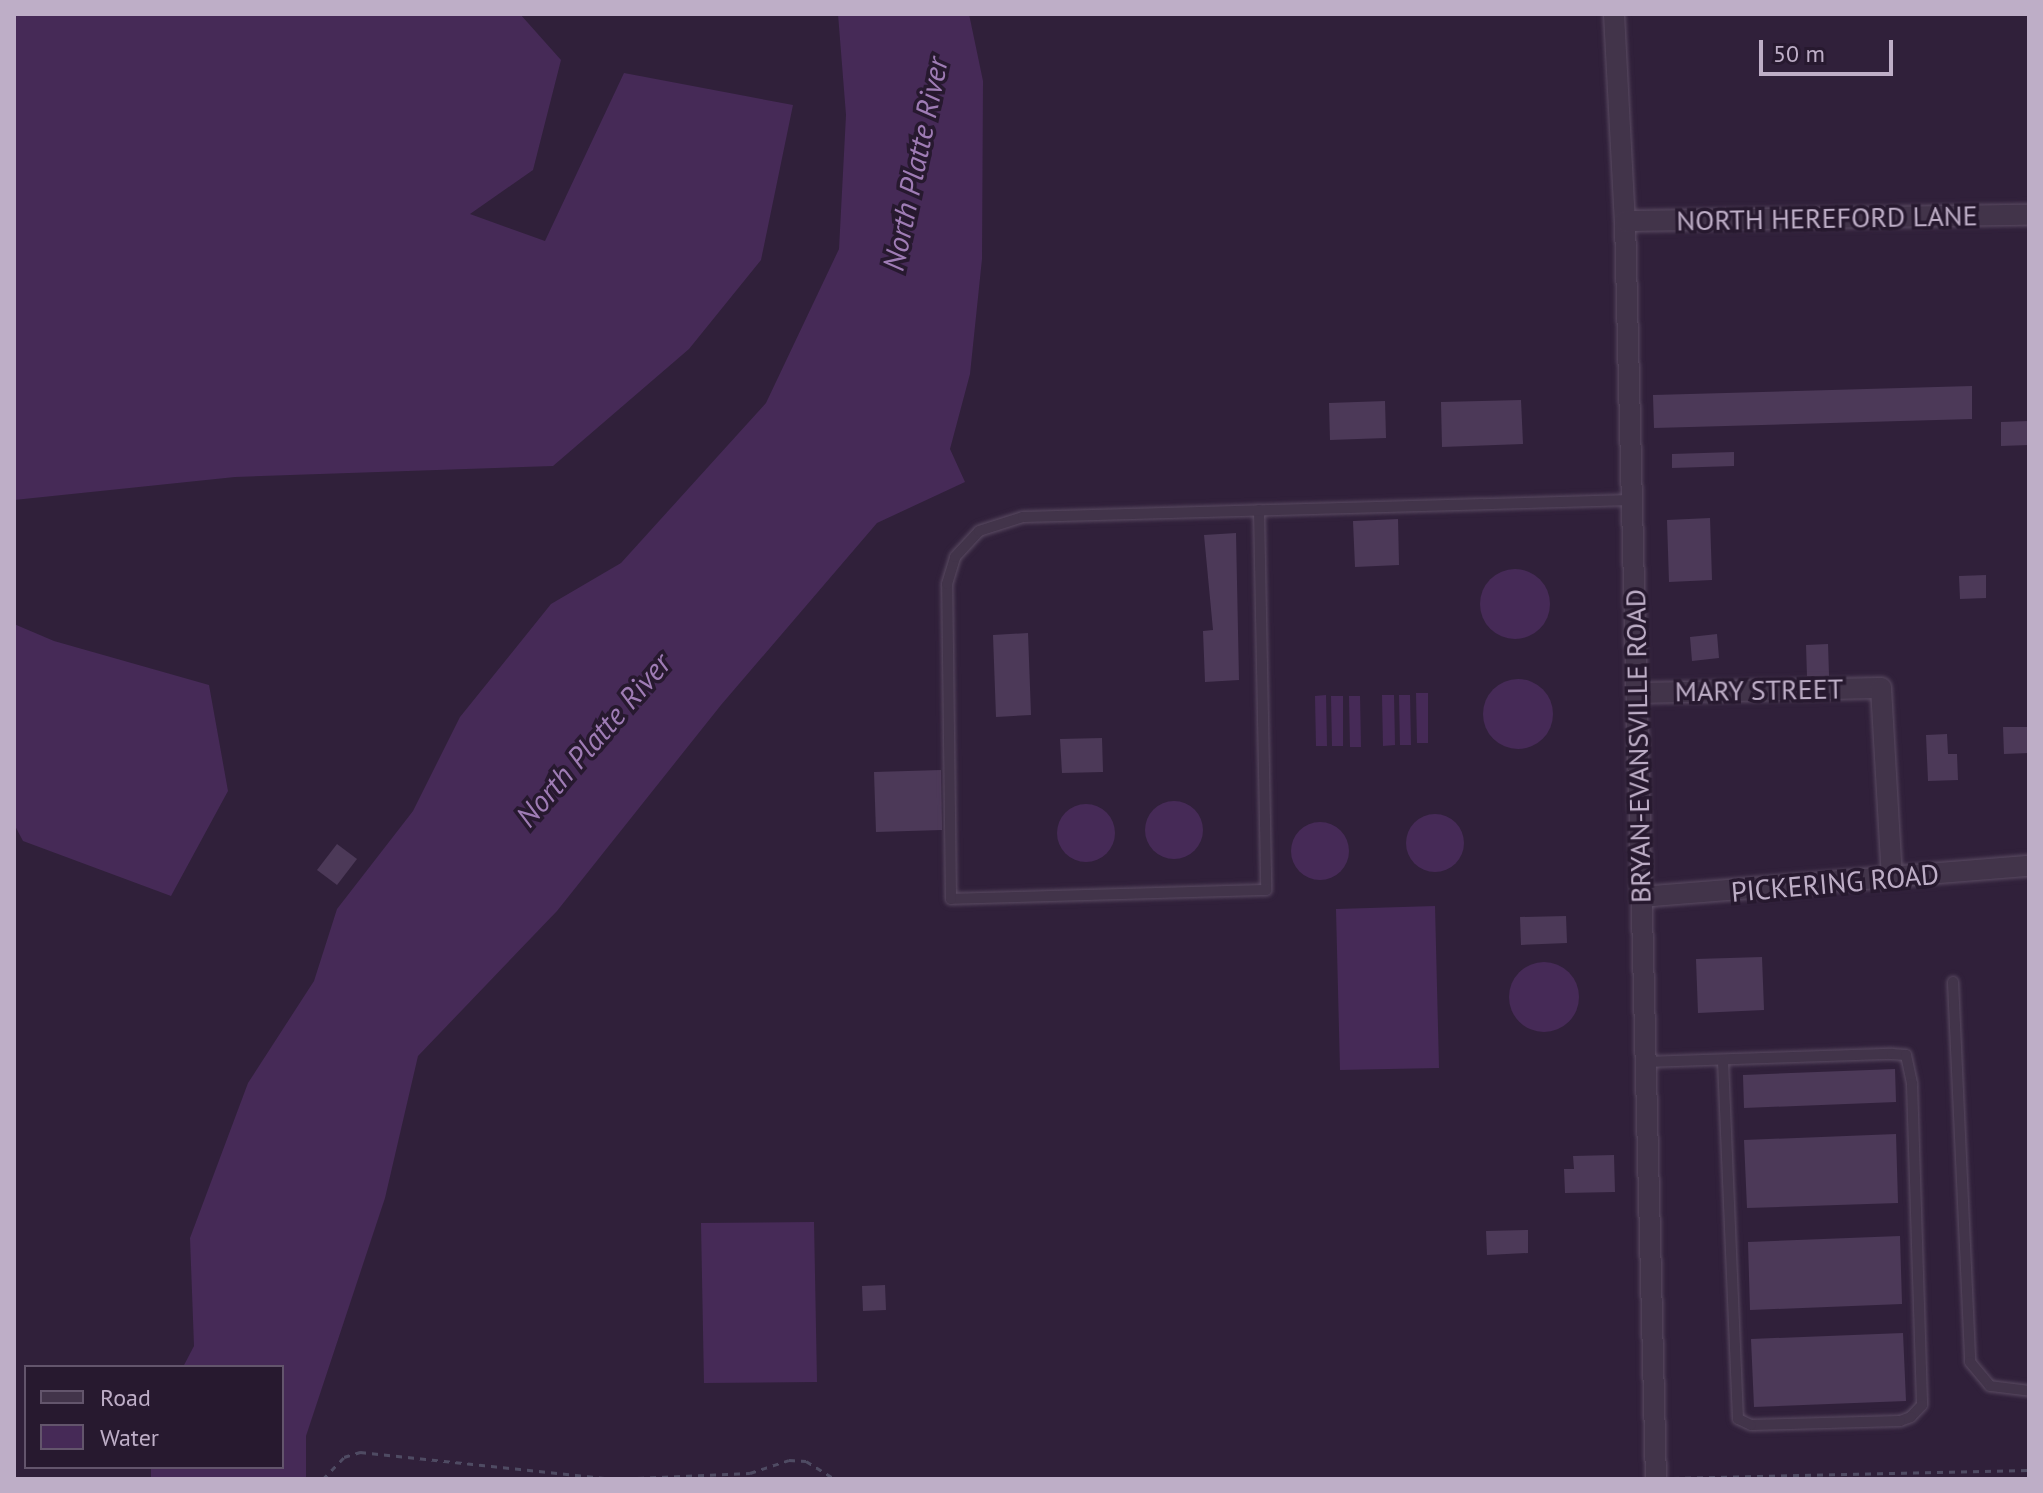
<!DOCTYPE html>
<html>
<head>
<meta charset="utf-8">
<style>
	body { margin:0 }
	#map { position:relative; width:2043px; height:1493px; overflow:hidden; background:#30203a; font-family:"PT Sans",sans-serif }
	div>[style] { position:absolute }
	.water>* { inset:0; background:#462a57 }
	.round { border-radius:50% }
	.building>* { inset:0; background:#4c3958 }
	.path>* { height:3px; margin-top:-1.5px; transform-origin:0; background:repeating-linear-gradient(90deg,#4f4b63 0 6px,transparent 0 12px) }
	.roads { filter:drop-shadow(0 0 2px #5a4b62) drop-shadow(0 0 2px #5a4b62) }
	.service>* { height:10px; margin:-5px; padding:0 5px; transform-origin:5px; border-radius:5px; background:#42344a }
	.minor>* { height:20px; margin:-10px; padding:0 10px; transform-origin:10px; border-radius:10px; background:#42344a }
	span { translate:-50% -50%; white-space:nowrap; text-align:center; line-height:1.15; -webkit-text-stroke:7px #27192f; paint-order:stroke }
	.street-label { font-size:28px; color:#beaec7 }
	.water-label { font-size:30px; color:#9f7cb5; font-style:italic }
	.frame { position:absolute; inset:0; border:16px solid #beaec7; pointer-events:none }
	.legend { position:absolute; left:24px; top:1365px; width:260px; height:104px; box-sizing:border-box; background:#27192f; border:2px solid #63556c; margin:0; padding:10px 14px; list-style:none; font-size:24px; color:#beaec7 }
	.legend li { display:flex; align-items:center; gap:16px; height:40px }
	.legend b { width:40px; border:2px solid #63556c }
	.scale { position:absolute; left:1759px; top:40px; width:134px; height:36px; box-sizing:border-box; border:4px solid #beaec7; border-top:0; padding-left:10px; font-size:24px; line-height:28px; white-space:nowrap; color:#beaec7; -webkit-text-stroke:6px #27192f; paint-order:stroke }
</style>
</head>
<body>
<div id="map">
	<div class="water">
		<i style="clip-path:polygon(14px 14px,520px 14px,561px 60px,533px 170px,470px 214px,545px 241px,624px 73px,793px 105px,761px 260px,689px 349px,553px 466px,235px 477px,14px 500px)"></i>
		<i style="clip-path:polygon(838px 14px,969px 14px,983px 81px,982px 259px,970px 374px,950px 449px,965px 482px,877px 523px,721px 705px,557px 911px,418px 1056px,385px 1198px,306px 1436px,306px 1479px,151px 1479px,151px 1467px,282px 1467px,282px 1367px,183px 1367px,194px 1346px,190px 1238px,248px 1083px,314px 981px,337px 909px,413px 811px,460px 717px,551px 604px,621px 563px,766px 403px,839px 249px,846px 115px)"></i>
		<i class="round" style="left:1480px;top:569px;width:70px;height:70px"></i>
		<i style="clip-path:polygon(14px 624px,54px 641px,209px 685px,228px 791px,171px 896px,23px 841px,14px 824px)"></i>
		<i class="round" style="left:1483px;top:679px;width:70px;height:70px"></i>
		<i style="clip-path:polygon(1416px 693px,1428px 693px,1428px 743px,1417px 743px)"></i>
		<i style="clip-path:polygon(1326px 695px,1327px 746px,1316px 746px,1315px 696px)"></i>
		<i style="clip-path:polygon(1382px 695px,1394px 695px,1395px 745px,1383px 746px)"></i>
		<i style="clip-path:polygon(1399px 695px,1410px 695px,1411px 745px,1400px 745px)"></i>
		<i style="clip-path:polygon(1331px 696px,1343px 696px,1343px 746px,1332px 746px)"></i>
		<i style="clip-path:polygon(1349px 696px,1360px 696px,1361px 747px,1350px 747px)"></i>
		<i class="round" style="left:1145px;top:801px;width:58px;height:58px"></i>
		<i class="round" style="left:1057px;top:804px;width:58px;height:58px"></i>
		<i class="round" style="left:1406px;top:814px;width:58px;height:58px"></i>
		<i class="round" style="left:1291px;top:822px;width:58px;height:58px"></i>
		<i style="clip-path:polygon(1435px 906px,1439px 1068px,1340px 1070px,1336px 909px)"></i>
		<i class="round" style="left:1509px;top:962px;width:70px;height:70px"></i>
		<i style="clip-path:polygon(814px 1222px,817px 1382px,704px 1383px,701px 1223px)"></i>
	</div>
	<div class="building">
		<i style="clip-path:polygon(1972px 386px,1972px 419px,1654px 428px,1653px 395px)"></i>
		<i style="clip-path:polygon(1521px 400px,1523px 444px,1442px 447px,1441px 402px)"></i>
		<i style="clip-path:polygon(1385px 401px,1386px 438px,1330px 440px,1329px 403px)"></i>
		<i style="clip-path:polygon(2029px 421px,2029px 445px,2001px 446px,2001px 422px)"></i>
		<i style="clip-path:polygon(1734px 452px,1734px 466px,1672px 468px,1672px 454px)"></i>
		<i style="clip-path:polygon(1710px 518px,1712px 580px,1669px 582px,1667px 520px)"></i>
		<i style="clip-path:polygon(1398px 519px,1399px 565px,1355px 567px,1353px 521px)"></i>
		<i style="clip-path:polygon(1236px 533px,1239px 680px,1205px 682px,1203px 631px,1213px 630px,1204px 535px)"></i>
		<i style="clip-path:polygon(1986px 575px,1986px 598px,1960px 599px,1959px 576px)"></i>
		<i style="clip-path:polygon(1028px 633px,1031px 715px,996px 717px,993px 635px)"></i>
		<i style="clip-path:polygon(1717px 634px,1719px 658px,1692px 661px,1690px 637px)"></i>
		<i style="clip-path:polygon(1828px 644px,1829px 676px,1807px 676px,1806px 645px)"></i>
		<i style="clip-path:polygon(2003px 727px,2029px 727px,2029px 753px,2004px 754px)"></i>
		<i style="clip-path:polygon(1947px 734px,1948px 754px,1957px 754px,1958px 780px,1928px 781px,1926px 735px)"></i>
		<i style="clip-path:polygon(1102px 738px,1103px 772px,1062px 773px,1060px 739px)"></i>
		<i style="clip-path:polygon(941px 770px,942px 830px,876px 832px,874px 772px)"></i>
		<i style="clip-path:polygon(337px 844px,357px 859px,337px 885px,317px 870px)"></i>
		<i style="clip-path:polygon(1566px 916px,1567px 943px,1521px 945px,1520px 917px)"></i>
		<i style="clip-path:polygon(1762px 957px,1764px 1010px,1698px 1013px,1696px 959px)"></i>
		<i style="clip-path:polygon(1895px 1069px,1896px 1102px,1744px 1108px,1743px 1075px)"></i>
		<i style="clip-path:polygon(1896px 1134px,1898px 1203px,1747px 1208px,1744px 1140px)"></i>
		<i style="clip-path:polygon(1614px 1155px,1615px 1192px,1565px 1193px,1564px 1169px,1574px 1169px,1573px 1156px)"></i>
		<i style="clip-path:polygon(1528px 1230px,1528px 1253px,1487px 1255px,1486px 1231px)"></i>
		<i style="clip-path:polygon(1900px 1236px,1902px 1304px,1750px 1310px,1748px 1242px)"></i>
		<i style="clip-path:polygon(885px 1285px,886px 1310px,863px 1311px,862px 1286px)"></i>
		<i style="clip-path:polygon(1903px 1333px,1906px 1401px,1754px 1407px,1751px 1339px)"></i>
	</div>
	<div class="path">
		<i style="left:1673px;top:1478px;width:356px;rotate:-1.3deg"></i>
		<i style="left:323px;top:1479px;width:30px;rotate:-46deg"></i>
		<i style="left:344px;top:1457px;width:17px;rotate:-17deg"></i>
		<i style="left:360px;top:1452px;width:255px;rotate:6.1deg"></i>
		<i style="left:614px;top:1479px;width:136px;rotate:-2.5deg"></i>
		<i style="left:750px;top:1473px;width:41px;rotate:-18.4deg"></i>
		<i style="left:789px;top:1460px;width:17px;rotate:3deg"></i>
		<i style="left:806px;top:1461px;width:34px;rotate:32deg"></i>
	</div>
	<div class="roads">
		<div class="service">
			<i style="left:1259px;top:510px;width:380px;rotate:88.9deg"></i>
			<i style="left:1266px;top:890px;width:315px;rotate:178.4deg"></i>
			<i style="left:951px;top:899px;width:315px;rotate:-90.7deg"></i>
			<i style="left:947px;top:584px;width:28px;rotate:-73deg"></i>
			<i style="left:955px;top:557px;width:35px;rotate:-47deg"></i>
			<i style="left:979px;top:531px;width:46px;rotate:-17.7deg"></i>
			<i style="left:1023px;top:517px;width:608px;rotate:-1.6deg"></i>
			<i style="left:1953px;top:982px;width:380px;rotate:87.4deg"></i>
			<i style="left:1970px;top:1362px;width:31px;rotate:50deg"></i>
			<i style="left:1990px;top:1386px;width:39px;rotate:7deg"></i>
			<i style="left:1645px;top:1062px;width:247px;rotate:-1.9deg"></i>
			<i style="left:1892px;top:1054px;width:14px;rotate:4deg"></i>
			<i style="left:1906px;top:1055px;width:30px;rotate:78deg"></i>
			<i style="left:1912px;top:1084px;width:321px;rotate:88.2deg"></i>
			<i style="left:1922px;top:1405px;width:16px;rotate:133deg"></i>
			<i style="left:1911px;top:1417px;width:12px;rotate:160deg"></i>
			<i style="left:1900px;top:1421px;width:149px;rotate:178.5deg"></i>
			<i style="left:1751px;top:1425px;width:14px;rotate:-155deg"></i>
			<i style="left:1738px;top:1419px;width:359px;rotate:-92.4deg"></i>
		</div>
		<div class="minor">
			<i style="left:1614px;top:14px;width:207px;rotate:87deg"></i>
			<i style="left:1625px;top:221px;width:1258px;rotate:88.59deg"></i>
			<i style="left:1625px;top:221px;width:404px;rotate:-0.9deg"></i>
			<i style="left:1636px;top:693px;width:245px;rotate:-1.2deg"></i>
			<i style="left:1881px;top:688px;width:189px;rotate:86.7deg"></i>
			<i style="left:1641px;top:897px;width:389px;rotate:-4.6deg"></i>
		</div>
	</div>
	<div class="street-label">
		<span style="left:1827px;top:218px;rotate:-1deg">NORTH HEREFORD LANE</span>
		<span style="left:1759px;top:690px;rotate:-1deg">MARY STREET</span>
		<span style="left:1638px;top:746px;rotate:-91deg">BRYAN-EVANSVILLE ROAD</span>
		<span style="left:1835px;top:883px;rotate:-5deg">PICKERING ROAD</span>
	</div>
	<div class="water-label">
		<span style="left:915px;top:164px;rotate:-78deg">North Platte River</span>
		<span style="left:593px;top:740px;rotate:-49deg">North Platte River</span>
	</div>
	<div class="frame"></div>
	<ul class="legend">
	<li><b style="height:10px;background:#42344a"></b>Road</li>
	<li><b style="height:22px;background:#462a57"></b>Water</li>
	</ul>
	<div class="scale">50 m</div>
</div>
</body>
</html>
